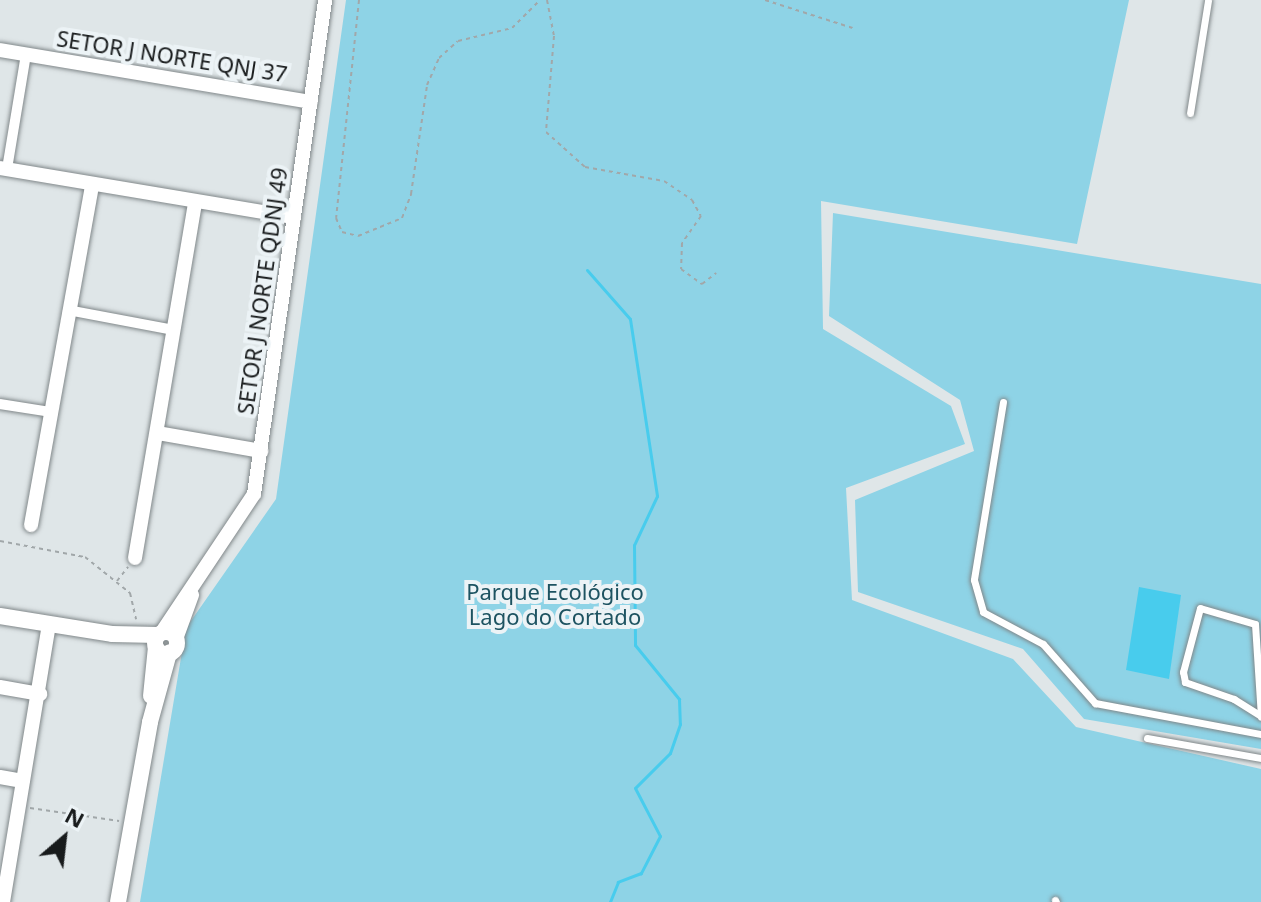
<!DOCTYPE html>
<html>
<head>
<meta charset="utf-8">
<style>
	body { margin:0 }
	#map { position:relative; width:1261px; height:902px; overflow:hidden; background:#dfe6e8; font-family:"Noto Sans",sans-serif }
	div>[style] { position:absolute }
	.green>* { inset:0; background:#8ed3e6 }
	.water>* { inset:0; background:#48cced }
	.stream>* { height:3px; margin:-1.5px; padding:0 1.5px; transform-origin:1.5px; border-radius:1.5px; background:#48cced }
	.path>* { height:2px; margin-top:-1px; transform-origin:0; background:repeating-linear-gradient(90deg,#a1a7a9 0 4px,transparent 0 8px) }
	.roads { filter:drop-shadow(0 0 2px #81888a) drop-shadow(0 0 2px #81888a) }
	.service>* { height:7px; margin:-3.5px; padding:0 3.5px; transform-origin:3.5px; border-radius:3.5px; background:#fff }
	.pedestrian>* { height:10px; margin:-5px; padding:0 5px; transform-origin:5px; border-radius:5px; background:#fff }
	.minor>* { height:14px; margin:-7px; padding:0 7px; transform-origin:7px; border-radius:7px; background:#fff }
	.tertiary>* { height:16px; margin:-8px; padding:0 8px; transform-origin:8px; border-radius:8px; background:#fff }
	.tertiary>.ring { margin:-8px; padding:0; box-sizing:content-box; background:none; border:16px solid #fff; border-radius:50% }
	span { translate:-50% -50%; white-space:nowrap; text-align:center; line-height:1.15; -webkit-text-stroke:8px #ecf3f6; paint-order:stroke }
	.street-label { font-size:22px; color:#181b1c }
	.park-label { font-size:22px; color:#1d5361 }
	.north { position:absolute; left:24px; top:798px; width:80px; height:80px; -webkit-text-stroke:6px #ecf3f6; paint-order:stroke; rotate:28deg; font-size:22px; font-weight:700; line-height:32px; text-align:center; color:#181b1c }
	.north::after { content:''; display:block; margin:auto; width:28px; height:36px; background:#181b1c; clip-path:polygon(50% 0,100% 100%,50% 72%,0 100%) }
</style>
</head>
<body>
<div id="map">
	<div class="green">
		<i style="clip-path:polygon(346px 0,1129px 0,1077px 244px,821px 201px,823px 329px,951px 406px,965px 444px,846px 488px,852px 600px,1013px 659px,1076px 727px,1261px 769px,1261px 902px,140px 902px,186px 628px,276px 499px)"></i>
		<i style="clip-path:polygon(833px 213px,1261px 284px,1261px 749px,1084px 719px,1023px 649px,858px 592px,855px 500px,974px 451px,960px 400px,829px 316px)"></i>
	</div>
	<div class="water">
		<i style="clip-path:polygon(1139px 587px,1181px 595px,1169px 679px,1126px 670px)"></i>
	</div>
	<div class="stream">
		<i style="left:587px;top:270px;width:65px;rotate:48.7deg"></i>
		<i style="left:630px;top:319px;width:179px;rotate:81.3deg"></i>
		<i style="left:657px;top:496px;width:54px;rotate:115.1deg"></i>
		<i style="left:634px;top:545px;width:100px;rotate:89.4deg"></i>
		<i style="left:635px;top:645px;width:70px;rotate:50.8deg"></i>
		<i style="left:679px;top:699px;width:25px;rotate:88deg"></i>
		<i style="left:680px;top:724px;width:31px;rotate:109deg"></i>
		<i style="left:670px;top:753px;width:49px;rotate:135deg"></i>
		<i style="left:635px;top:788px;width:54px;rotate:62.5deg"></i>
		<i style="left:660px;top:836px;width:42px;rotate:117.2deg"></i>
		<i style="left:641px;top:873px;width:25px;rotate:159deg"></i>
		<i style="left:618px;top:882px;width:22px;rotate:112deg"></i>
	</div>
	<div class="path">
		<i style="left:359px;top:0;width:219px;rotate:96deg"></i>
		<i style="left:336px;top:218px;width:15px;rotate:67deg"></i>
		<i style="left:342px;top:232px;width:16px;rotate:14deg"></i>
		<i style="left:358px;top:236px;width:48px;rotate:-22.2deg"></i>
		<i style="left:402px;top:218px;width:26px;rotate:-69deg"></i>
		<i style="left:411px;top:194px;width:110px;rotate:-81.6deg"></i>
		<i style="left:427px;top:85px;width:30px;rotate:-66deg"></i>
		<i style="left:439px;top:58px;width:25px;rotate:-42deg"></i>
		<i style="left:458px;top:41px;width:56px;rotate:-13.5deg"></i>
		<i style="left:512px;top:28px;width:40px;rotate:-45deg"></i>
		<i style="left:547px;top:0;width:37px;rotate:79deg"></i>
		<i style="left:554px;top:36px;width:96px;rotate:94.8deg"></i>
		<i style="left:546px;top:132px;width:52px;rotate:41.9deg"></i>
		<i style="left:585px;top:167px;width:80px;rotate:10deg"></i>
		<i style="left:664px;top:181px;width:34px;rotate:34deg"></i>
		<i style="left:692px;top:200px;width:18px;rotate:61deg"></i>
		<i style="left:701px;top:216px;width:33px;rotate:125deg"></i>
		<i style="left:682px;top:243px;width:26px;rotate:92deg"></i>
		<i style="left:681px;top:269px;width:26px;rotate:36deg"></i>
		<i style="left:702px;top:284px;width:18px;rotate:-38deg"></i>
		<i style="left:765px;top:0;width:92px;rotate:17.7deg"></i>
		<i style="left:0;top:541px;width:86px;rotate:10.7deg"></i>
		<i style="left:85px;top:557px;width:58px;rotate:38.7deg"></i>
		<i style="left:130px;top:593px;width:27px;rotate:77deg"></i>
		<i style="left:117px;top:581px;width:18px;rotate:-52deg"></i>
		<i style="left:30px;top:808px;width:90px;rotate:8.3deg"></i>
	</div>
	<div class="roads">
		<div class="service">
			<i style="left:1190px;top:113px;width:114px;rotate:-80.9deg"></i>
			<i style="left:1003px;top:402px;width:180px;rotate:99.3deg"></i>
			<i style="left:974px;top:580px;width:33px;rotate:74deg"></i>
			<i style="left:983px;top:612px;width:68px;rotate:28.1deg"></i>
			<i style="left:1043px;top:644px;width:79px;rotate:48.6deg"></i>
			<i style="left:1095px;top:703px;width:169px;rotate:10.6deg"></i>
			<i style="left:1261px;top:716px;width:32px;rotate:-148deg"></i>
			<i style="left:1234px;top:699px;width:52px;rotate:-160.9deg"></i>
			<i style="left:1185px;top:682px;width:10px;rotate:-101deg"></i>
			<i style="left:1183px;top:672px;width:66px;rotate:-75.1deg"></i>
			<i style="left:1200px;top:608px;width:57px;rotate:16.2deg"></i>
			<i style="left:1255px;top:624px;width:93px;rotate:86.3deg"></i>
			<i style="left:1147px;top:738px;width:116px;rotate:10deg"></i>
			<i style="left:1055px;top:900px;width:2px;rotate:63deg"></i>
		</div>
		<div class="pedestrian">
			<i style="left:7px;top:169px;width:117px;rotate:-80.6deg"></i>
			<i style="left:68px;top:310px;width:108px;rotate:10.7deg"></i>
			<i style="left:0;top:404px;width:52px;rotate:8.9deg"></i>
		</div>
		<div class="minor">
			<i style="left:0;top:50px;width:315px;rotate:9.5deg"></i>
			<i style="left:0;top:168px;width:298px;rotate:9.5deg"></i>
			<i style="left:158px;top:433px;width:105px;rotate:9.9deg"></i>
			<i style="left:31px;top:525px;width:344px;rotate:-79.8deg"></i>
			<i style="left:135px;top:558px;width:361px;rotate:-80.4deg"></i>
			<i style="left:162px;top:632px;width:166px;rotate:-56.3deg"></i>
			<i style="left:254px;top:494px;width:499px;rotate:-81.8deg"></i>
			<i style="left:176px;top:639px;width:47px;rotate:-70deg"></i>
			<i style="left:0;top:687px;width:41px;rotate:9.9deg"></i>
			<i style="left:0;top:777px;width:23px;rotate:10deg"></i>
			<i style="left:3px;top:902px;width:282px;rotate:-80.6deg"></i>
		</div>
		<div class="tertiary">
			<i style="left:0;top:616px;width:113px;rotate:9.1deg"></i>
			<i style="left:112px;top:634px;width:46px;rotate:1.2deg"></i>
			<i class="ring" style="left:155px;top:632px;width:6px;height:6px"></i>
			<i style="left:151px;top:696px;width:49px;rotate:-84.2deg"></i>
			<i style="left:118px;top:902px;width:183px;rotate:-79.9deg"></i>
			<i style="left:150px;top:722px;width:72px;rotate:-74.6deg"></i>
		</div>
	</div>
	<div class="street-label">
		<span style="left:172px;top:56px;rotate:9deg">SETOR J NORTE QNJ 37</span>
		<span style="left:262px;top:291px;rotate:-82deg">SETOR J NORTE QDNJ 49</span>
	</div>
	<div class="park-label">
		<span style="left:555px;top:604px">Parque Ecológico<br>Lago do Cortado</span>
	</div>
	<div class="north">N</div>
</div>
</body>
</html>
